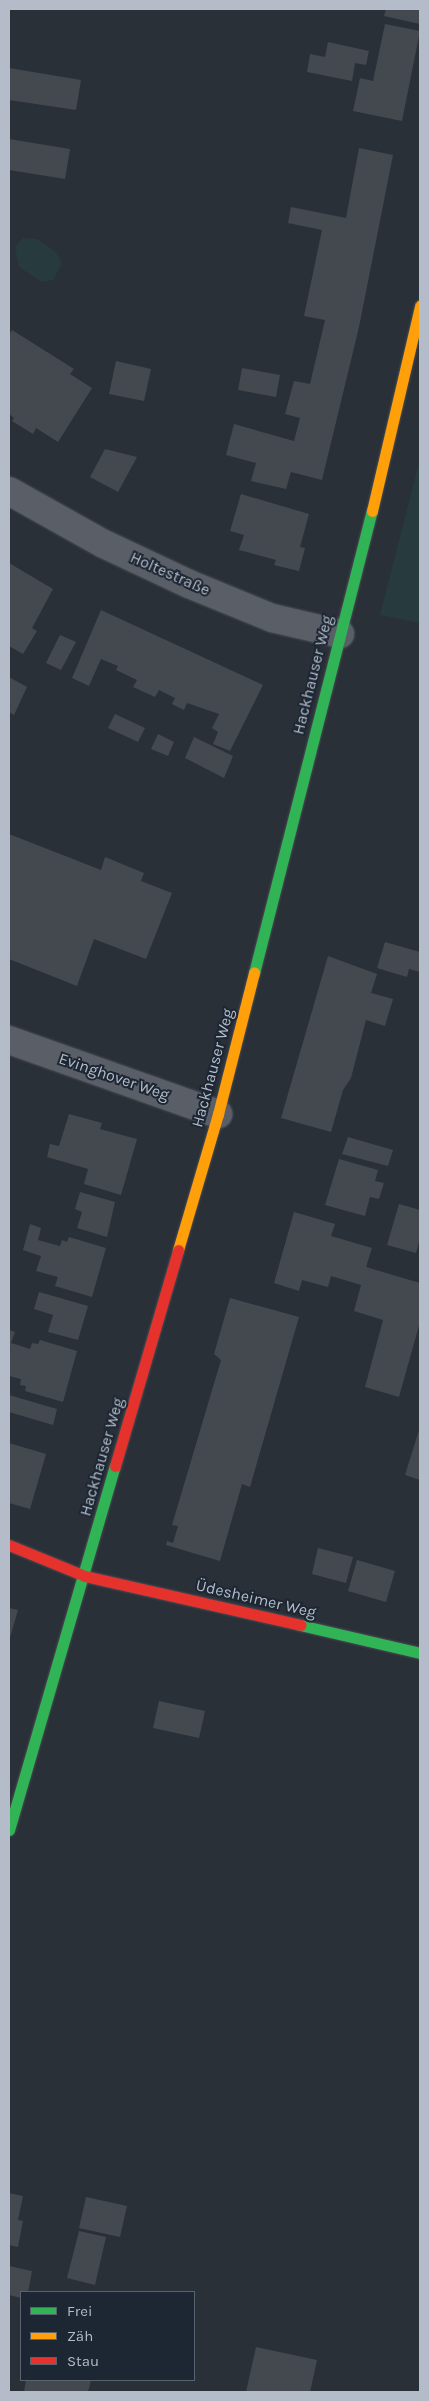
<!DOCTYPE html>
<html>
<head>
<meta charset="utf-8">
<style>
	body { margin:0 }
	#map { position:relative; width:429px; height:2401px; overflow:hidden; background:#2a3038; font-family:Karla,sans-serif }
	div>[style] { position:absolute }
	.green>* { inset:0; background:#273a3e }
	.building>* { inset:0; background:#444950 }
	.roads { filter:drop-shadow(0 0 1px #484c53) drop-shadow(0 0 1px #484c53) }
	.street>* { height:28px; margin:-14px; padding:0 14px; transform-origin:14px; border-radius:14px; background:#5a5e66 }
	.fast>* { height:11px; margin:-5.5px; padding:0 5.5px; transform-origin:5.5px; border-radius:5.5px; background:#30b455 }
	.slow>* { height:11px; margin:-5.5px; padding:0 5.5px; transform-origin:5.5px; border-radius:5.5px; background:#ff9f0a }
	.jam>* { height:11px; margin:-5.5px; padding:0 5.5px; transform-origin:5.5px; border-radius:5.5px; background:#e5322d }
	span { translate:-50% -50%; white-space:nowrap; text-align:center; line-height:1.15; -webkit-text-stroke:4px #1d2633; paint-order:stroke }
	.street-label { font-size:16px; color:#b4bcc9 }
	.frame { position:absolute; inset:0; border:10px solid #b4bcc9; pointer-events:none }
	.legend { position:absolute; left:20px; top:2291px; width:175px; height:90px; box-sizing:border-box; background:#1d2633; border:1px solid #59626f; margin:0; padding:6px 9px; list-style:none; font-size:15px; color:#b4bcc9 }
	.legend li { display:flex; align-items:center; gap:10px; height:25px }
	.legend b { width:25px; border:1px solid #59626f }
</style>
</head>
<body>
<div id="map">
	<div class="green">
		<i style="clip-path:polygon(23px 238px,37px 239px,56px 252px,62px 264px,53px 280px,42px 282px,19px 267px,15px 247px)"></i>
		<i style="clip-path:polygon(420px 459px,420px 623px,380px 615px)"></i>
	</div>
	<div class="building">
		<i style="clip-path:polygon(386px 9px,420px 9px,420px 24px,384px 16px)"></i>
		<i style="clip-path:polygon(385px 24px,420px 31px,402px 121px,353px 111px,360px 78px,373px 81px)"></i>
		<i style="clip-path:polygon(328px 42px,369px 51px,366px 65px,355px 63px,352px 81px,307px 72px,310px 54px,325px 57px)"></i>
		<i style="clip-path:polygon(9px 68px,81px 80px,76px 110px,9px 100px)"></i>
		<i style="clip-path:polygon(9px 139px,70px 149px,65px 179px,9px 170px)"></i>
		<i style="clip-path:polygon(359px 148px,393px 155px,359px 327px,322px 480px,291px 472px,286px 489px,251px 481px,256px 463px,226px 455px,234px 424px,294px 441px,300px 418px,285px 414px,294px 381px,310px 384px,325px 320px,304px 316px,322px 230px,288px 223px,291px 207px,346px 218px)"></i>
		<i style="clip-path:polygon(12px 330px,74px 369px,70px 374px,92px 388px,58px 442px,36px 428px,33px 434px,12px 421px,14px 418px,9px 414px,9px 335px)"></i>
		<i style="clip-path:polygon(116px 361px,151px 369px,144px 401px,109px 394px)"></i>
		<i style="clip-path:polygon(242px 368px,280px 375px,276px 397px,238px 390px)"></i>
		<i style="clip-path:polygon(105px 449px,137px 457px,118px 492px,90px 477px)"></i>
		<i style="clip-path:polygon(241px 494px,309px 514px,300px 547px,305px 548px,299px 571px,274px 565px,276px 560px,239px 550px,244px 535px,230px 531px)"></i>
		<i style="clip-path:polygon(9px 563px,53px 589px,32px 628px,37px 631px,23px 654px,9px 646px)"></i>
		<i style="clip-path:polygon(101px 610px,263px 685px,230px 751px,213px 744px,218px 732px,212px 728px,219px 714px,187px 703px,184px 710px,172px 704px,175px 698px,159px 690px,155px 697px,133px 687px,137px 680px,116px 670px,118px 666px,101px 659px,89px 686px,72px 678px)"></i>
		<i style="clip-path:polygon(60px 635px,76px 642px,61px 670px,46px 663px)"></i>
		<i style="clip-path:polygon(9px 677px,27px 687px,14px 715px,9px 712px)"></i>
		<i style="clip-path:polygon(115px 714px,145px 728px,138px 742px,108px 728px)"></i>
		<i style="clip-path:polygon(158px 734px,174px 742px,168px 756px,151px 749px)"></i>
		<i style="clip-path:polygon(194px 737px,233px 756px,224px 778px,185px 758px)"></i>
		<i style="clip-path:polygon(9px 834px,101px 870px,105px 857px,144px 873px,141px 881px,172px 893px,146px 959px,94px 939px,77px 986px,9px 959px)"></i>
		<i style="clip-path:polygon(385px 942px,420px 952px,420px 972px,409px 969px,407px 977px,377px 968px)"></i>
		<i style="clip-path:polygon(328px 956px,377px 974px,371px 993px,393px 999px,385px 1026px,366px 1020px,351px 1078px,343px 1090px,331px 1132px,281px 1118px)"></i>
		<i style="clip-path:polygon(69px 1114px,102px 1123px,100px 1129px,137px 1139px,121px 1195px,84px 1184px,88px 1169px,47px 1157px,50px 1144px,59px 1146px)"></i>
		<i style="clip-path:polygon(348px 1137px,393px 1150px,388px 1166px,342px 1154px)"></i>
		<i style="clip-path:polygon(339px 1159px,378px 1170px,375px 1181px,384px 1183px,379px 1199px,370px 1197px,365px 1216px,325px 1205px)"></i>
		<i style="clip-path:polygon(80px 1192px,115px 1202px,107px 1237px,77px 1228px,82px 1212px,75px 1209px)"></i>
		<i style="clip-path:polygon(399px 1204px,420px 1210px,420px 1238px,416px 1253px,387px 1245px)"></i>
		<i style="clip-path:polygon(294px 1212px,335px 1224px,331px 1236px,372px 1248px,366px 1267px,420px 1283px,420px 1322px,399px 1397px,365px 1387px,383px 1320px,354px 1311px,361px 1285px,331px 1276px,328px 1287px,302px 1280px,299px 1291px,274px 1283px)"></i>
		<i style="clip-path:polygon(30px 1224px,41px 1228px,38px 1240px,60px 1246px,62px 1240px,67px 1242px,69px 1237px,106px 1248px,92px 1297px,55px 1286px,58px 1277px,36px 1271px,41px 1256px,23px 1250px)"></i>
		<i style="clip-path:polygon(39px 1292px,88px 1306px,78px 1340px,48px 1332px,53px 1315px,34px 1309px)"></i>
		<i style="clip-path:polygon(230px 1298px,299px 1317px,250px 1487px,242px 1484px,220px 1561px,166px 1545px,167px 1541px,173px 1543px,178px 1526px,172px 1525px,221px 1360px,214px 1354px)"></i>
		<i style="clip-path:polygon(9px 1330px,15px 1332px,11px 1343px,30px 1349px,32px 1343px,38px 1344px,40px 1340px,77px 1351px,63px 1402px,25px 1391px,26px 1386px,20px 1385px,21px 1379px,9px 1376px)"></i>
		<i style="clip-path:polygon(9px 1395px,57px 1409px,53px 1425px,9px 1412px)"></i>
		<i style="clip-path:polygon(420px 1427px,420px 1480px,405px 1475px)"></i>
		<i style="clip-path:polygon(9px 1443px,46px 1454px,30px 1509px,9px 1503px)"></i>
		<i style="clip-path:polygon(318px 1548px,353px 1557px,346px 1583px,312px 1574px)"></i>
		<i style="clip-path:polygon(357px 1560px,395px 1571px,386px 1602px,348px 1591px)"></i>
		<i style="clip-path:polygon(9px 1608px,18px 1610px,9px 1641px)"></i>
		<i style="clip-path:polygon(159px 1701px,205px 1711px,199px 1738px,153px 1728px)"></i>
		<i style="clip-path:polygon(9px 2193px,23px 2196px,18px 2220px,23px 2221px,18px 2247px,9px 2245px)"></i>
		<i style="clip-path:polygon(86px 2197px,127px 2206px,120px 2237px,79px 2228px)"></i>
		<i style="clip-path:polygon(79px 2231px,106px 2237px,95px 2285px,67px 2278px)"></i>
		<i style="clip-path:polygon(9px 2266px,32px 2271px,28px 2292px,21px 2292px,21px 2298px,9px 2295px)"></i>
		<i style="clip-path:polygon(256px 2347px,317px 2360px,310px 2392px,246px 2392px)"></i>
		<i style="clip-path:polygon(26px 2380px,91px 2380px,88px 2392px,24px 2392px)"></i>
	</div>
	<div class="roads">
		<div class="street">
			<i style="left:9px;top:491px;width:109px;rotate:29.2deg"></i>
			<i style="left:104px;top:544px;width:94px;rotate:25.2deg"></i>
			<i style="left:189px;top:584px;width:90px;rotate:22.3deg"></i>
			<i style="left:272px;top:618px;width:70px;rotate:13.2deg"></i>
			<i style="left:9px;top:1040px;width:222px;rotate:19.5deg"></i>
		</div>
		<div class="fast">
			<i style="left:254px;top:973px;width:477px;rotate:-75.7deg"></i>
			<i style="left:300px;top:1625px;width:123px;rotate:13.1deg"></i>
			<i style="left:9px;top:1830px;width:379px;rotate:-73.8deg"></i>
		</div>
		<div class="slow">
			<i style="left:372px;top:511px;width:211px;rotate:-76.8deg"></i>
			<i style="left:178px;top:1250px;width:142px;rotate:-73.6deg"></i>
			<i style="left:218px;top:1114px;width:146px;rotate:-75.7deg"></i>
		</div>
		<div class="jam">
			<i style="left:115px;top:1466px;width:225px;rotate:-73.7deg"></i>
			<i style="left:9px;top:1545px;width:82px;rotate:22.2deg"></i>
			<i style="left:85px;top:1576px;width:221px;rotate:12.8deg"></i>
		</div>
	</div>
	<div class="street-label">
		<span style="left:170px;top:574px;rotate:24deg">Holtestraße</span>
		<span style="left:313px;top:675px;rotate:-76deg">Hackhauser Weg</span>
		<span style="left:213px;top:1068px;rotate:-75deg">Hackhauser Weg</span>
		<span style="left:114px;top:1077px;rotate:19deg">Evinghover Weg</span>
		<span style="left:102px;top:1457px;rotate:-74deg">Hackhauser Weg</span>
		<span style="left:256px;top:1599px;rotate:13deg">Üdesheimer Weg</span>
	</div>
	<div class="frame"></div>
	<ul class="legend">
	<li><b style="height:6px;background:#30b455"></b>Frei</li>
	<li><b style="height:6px;background:#ff9f0a"></b>Zäh</li>
	<li><b style="height:6px;background:#e5322d"></b>Stau</li>
	</ul>
</div>
</body>
</html>
